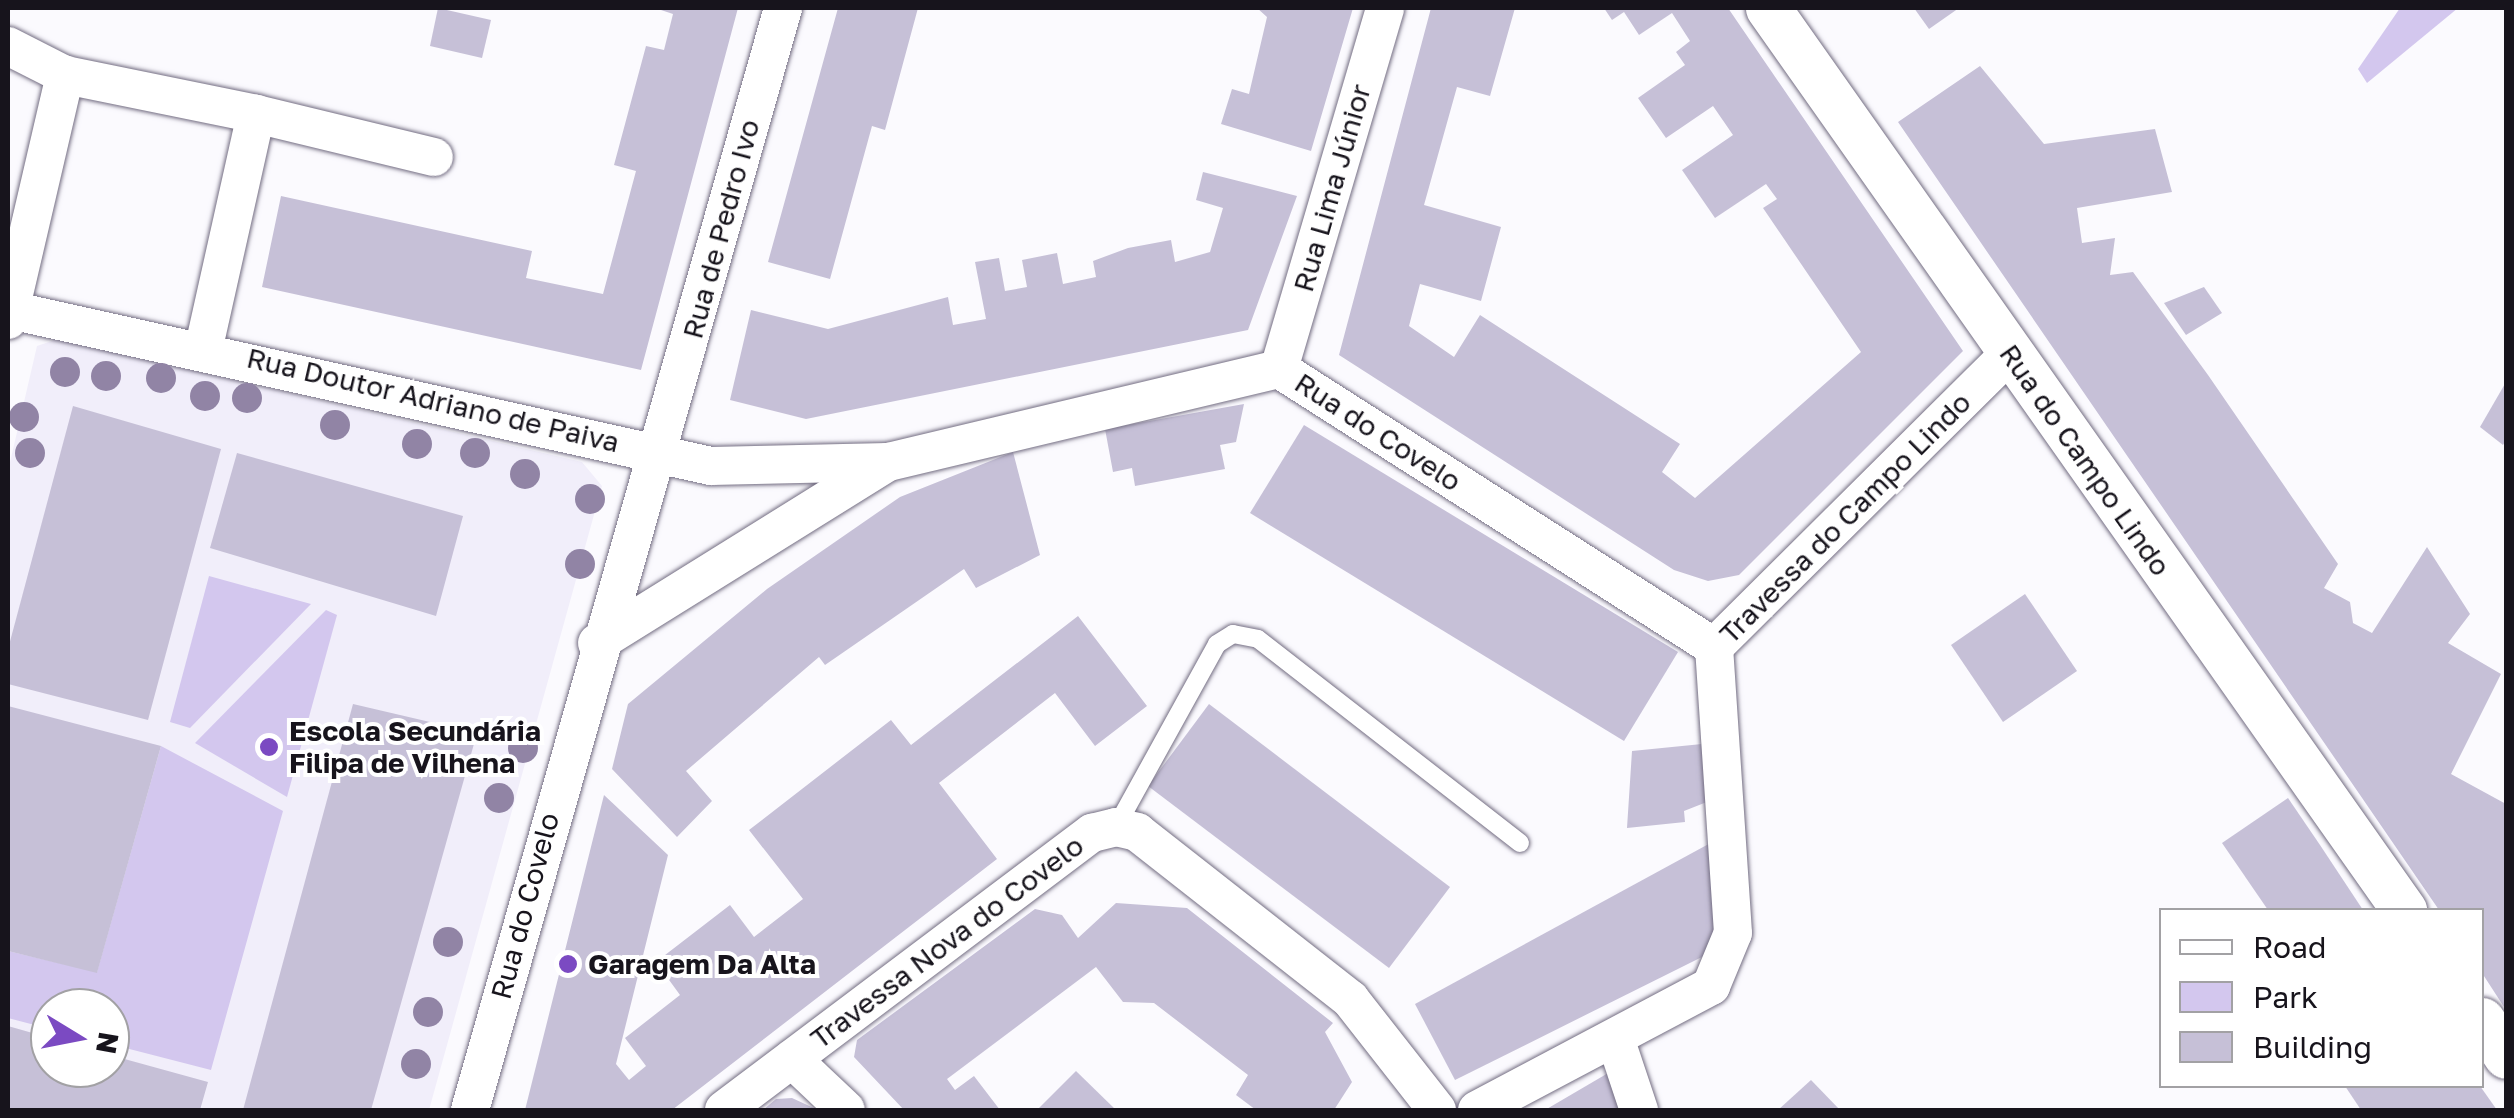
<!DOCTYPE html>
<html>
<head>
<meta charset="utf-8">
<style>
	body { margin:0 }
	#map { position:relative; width:2514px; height:1118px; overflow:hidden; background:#fbfafe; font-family:"Golos Text",sans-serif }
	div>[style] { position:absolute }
	.built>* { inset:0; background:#f1eefa }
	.green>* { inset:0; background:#d3c7ee }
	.building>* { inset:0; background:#c6c0d7 }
	.roads { filter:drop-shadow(0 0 2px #736d82) drop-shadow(0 0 2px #736d82) }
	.service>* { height:18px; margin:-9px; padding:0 9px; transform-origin:9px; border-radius:9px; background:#fff }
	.minor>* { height:38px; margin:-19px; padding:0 19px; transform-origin:19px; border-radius:19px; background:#fff }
	.tertiary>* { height:45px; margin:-22.5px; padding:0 22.5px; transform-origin:22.5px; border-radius:22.5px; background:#fff }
	.trees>* { width:30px; height:30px; margin:-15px; border-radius:50%; background:#9184a5 }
	.dots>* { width:28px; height:28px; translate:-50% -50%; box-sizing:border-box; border:5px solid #fff; border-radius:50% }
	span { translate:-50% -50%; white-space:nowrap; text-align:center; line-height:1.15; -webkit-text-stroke:8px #fff; paint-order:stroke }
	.street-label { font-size:28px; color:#17141c }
	.poi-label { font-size:28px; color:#17141c; font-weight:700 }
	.left { translate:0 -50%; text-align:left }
	.frame { position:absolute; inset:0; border:10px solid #17141c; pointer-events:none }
	.legend { position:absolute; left:2159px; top:908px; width:325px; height:180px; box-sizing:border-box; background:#fff; border:2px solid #a2a1a4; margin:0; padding:12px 18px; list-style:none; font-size:30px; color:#17141c }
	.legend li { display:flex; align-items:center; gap:20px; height:50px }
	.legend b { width:50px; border:2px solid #a2a1a4 }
	.north { position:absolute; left:30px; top:988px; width:100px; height:100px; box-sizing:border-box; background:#fff; border:2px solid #a2a1a4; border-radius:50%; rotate:100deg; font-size:28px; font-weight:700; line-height:40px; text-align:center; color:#17141c }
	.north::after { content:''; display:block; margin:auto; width:35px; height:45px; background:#7b4ac2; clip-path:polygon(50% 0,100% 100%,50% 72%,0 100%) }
</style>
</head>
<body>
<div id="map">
	<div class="built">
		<i style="clip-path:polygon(evenodd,58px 339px,582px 462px,602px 486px,429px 1110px,8px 1110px,8px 471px,37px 346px,58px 339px,50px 1008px,110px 1008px,110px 1068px,50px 1068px,50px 1008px)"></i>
	</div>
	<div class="green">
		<i style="clip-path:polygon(2400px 8px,2458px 8px,2367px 83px,2358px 69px)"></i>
		<i style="clip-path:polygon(209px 576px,311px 604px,190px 728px,170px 722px)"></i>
		<i style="clip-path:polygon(326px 610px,337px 615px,287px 797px,195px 743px)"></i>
		<i style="clip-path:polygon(161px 746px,283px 811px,211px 1070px,110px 1044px,110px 1008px,50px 1008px,50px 1029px,8px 1018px,8px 951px,97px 972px)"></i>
	</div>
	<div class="building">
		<i style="clip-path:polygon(438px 8px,491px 20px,482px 58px,430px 46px)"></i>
		<i style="clip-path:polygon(655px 8px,738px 8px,641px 370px,262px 287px,281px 196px,532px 251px,526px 278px,603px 294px,636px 171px,614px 165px,646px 46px,664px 50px,673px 14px)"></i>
		<i style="clip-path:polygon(838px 8px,918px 8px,885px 130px,872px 126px,830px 279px,768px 262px)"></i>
		<i style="clip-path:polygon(1257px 8px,1353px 8px,1311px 151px,1221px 124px,1232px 89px,1249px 94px,1267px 17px)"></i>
		<i style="clip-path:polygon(1431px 8px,1515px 8px,1490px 96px,1457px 87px,1424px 205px,1501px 227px,1481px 301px,1420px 284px,1409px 326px,1454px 357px,1480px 315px,1680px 444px,1662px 472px,1695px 498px,1861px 352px,1763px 208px,1777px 199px,1766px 184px,1715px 218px,1682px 170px,1733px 135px,1713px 106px,1666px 138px,1638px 98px,1685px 65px,1676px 52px,1690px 41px,1672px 13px,1639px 35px,1624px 12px,1612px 20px,1604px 8px,1728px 8px,1963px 351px,1739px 575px,1708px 581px,1674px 570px,1339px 355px)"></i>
		<i style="clip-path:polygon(1914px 8px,1959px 8px,1929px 29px)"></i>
		<i style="clip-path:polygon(1980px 66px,2044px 144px,2155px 129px,2172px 192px,2077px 208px,2082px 243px,2115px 238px,2110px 275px,2133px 272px,2208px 375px,2338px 564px,2324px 588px,2350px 602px,2353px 623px,2372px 633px,2427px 547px,2470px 614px,2448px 643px,2501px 674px,2451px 774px,2506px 804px,2506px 1010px,2482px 973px,2482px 910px,2439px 910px,1898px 122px)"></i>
		<i style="clip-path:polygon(1203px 172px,1297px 196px,1248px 330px,806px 419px,730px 400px,751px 310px,828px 329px,948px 297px,953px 325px,986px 319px,975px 262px,999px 258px,1005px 291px,1027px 287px,1022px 260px,1057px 253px,1063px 284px,1096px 277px,1093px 261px,1128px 248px,1171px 240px,1175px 262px,1210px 252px,1223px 208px,1196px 200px)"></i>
		<i style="clip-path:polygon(2204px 287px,2222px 313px,2186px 335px,2164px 303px)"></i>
		<i style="clip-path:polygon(2506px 382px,2506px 440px,2503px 445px,2480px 427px)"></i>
		<i style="clip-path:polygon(1244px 404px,1236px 442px,1220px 445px,1225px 469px,1135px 486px,1132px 468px,1113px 472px,1105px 429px)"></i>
		<i style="clip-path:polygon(73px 406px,221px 449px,148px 720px,8px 684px,8px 649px)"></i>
		<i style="clip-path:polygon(1304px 425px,1678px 652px,1624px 741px,1250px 513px)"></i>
		<i style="clip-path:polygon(1013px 452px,1040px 555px,976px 588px,964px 569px,825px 665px,819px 657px,686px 771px,712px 801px,677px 837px,612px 769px,628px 704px,767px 589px,900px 497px)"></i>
		<i style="clip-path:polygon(237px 453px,463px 516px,436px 616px,210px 548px)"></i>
		<i style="clip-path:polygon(2025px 594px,2077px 671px,2003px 722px,1951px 645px)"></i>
		<i style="clip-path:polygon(1078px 616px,1147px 706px,1095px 746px,1055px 693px,939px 783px,997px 859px,672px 1110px,525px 1110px,604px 795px,668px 855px,616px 1064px,629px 1080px,646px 1066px,625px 1038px,680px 995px,656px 962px,730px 905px,754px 937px,803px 899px,749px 830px,891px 720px,911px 745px)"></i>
		<i style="clip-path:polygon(353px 704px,477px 733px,371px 1110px,243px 1110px)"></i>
		<i style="clip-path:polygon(1209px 704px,1450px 887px,1389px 968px,1148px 786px)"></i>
		<i style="clip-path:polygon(8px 706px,161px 746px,97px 973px,8px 951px)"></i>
		<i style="clip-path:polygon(1712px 743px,1717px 798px,1684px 811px,1685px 822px,1627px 828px,1632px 751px)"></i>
		<i style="clip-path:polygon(2288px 798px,2320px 845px,2363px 910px,2268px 910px,2222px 843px)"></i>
		<i style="clip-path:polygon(1716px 840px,1716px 950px,1455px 1080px,1415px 1004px)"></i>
		<i style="clip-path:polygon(1116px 903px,1187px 908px,1333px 1023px,1325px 1032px,1352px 1082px,1334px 1110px,1256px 1110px,1236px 1095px,1248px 1075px,1154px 1003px,1123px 1002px,1096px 967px,947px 1079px,955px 1090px,974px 1076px,1000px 1110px,904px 1110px,854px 1057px,857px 1040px,1035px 909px,1062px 915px,1078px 938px)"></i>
		<i style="clip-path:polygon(8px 1026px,50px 1038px,50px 1068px,110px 1068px,110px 1055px,208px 1082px,200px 1110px,8px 1110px)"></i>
		<i style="clip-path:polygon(1615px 1069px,1630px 1110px,1545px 1110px)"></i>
		<i style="clip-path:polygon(1076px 1071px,1116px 1110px,1037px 1110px)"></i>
		<i style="clip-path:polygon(1811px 1080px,1840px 1110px,1778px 1110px)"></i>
		<i style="clip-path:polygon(2345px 1086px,2480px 1086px,2497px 1110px,2361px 1110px)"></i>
		<i style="clip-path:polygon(792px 1098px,818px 1110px,763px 1110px,776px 1099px)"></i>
	</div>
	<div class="roads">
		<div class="service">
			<i style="left:1116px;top:827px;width:209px;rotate:-61.1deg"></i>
			<i style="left:1217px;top:644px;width:19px;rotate:-32deg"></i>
			<i style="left:1233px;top:634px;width:25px;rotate:11deg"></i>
			<i style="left:1258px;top:639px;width:332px;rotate:37.9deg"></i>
		</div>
		<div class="minor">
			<i style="left:8px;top:46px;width:64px;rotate:27deg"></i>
			<i style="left:256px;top:114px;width:183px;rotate:13.6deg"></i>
			<i style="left:10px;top:310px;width:718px;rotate:12.55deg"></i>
			<i style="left:711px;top:466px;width:177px;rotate:-1.3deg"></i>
			<i style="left:8px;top:320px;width:252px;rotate:-76.9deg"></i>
			<i style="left:65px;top:75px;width:195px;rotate:11.5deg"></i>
			<i style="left:256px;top:114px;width:239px;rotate:102.6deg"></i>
			<i style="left:1279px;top:369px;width:376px;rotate:-73.6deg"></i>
			<i style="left:597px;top:643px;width:343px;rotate:-31.9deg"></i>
			<i style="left:888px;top:462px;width:402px;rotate:-13.4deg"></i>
			<i style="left:1279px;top:369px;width:516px;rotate:32.58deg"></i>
			<i style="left:1616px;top:1041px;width:73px;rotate:71.6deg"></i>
			<i style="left:792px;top:1059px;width:74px;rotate:43.4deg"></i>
			<i style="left:470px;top:1110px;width:1146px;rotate:-74.14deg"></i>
			<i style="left:724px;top:1110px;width:461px;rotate:-37deg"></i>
			<i style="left:1092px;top:833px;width:25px;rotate:-14deg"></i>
			<i style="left:1116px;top:827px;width:22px;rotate:13deg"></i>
			<i style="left:1137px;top:832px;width:271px;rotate:38.1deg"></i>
			<i style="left:1350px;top:999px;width:141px;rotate:51.9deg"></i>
			<i style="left:1477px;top:1110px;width:265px;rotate:-27.9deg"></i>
			<i style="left:1711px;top:986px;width:57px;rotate:-67.5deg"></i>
			<i style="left:1733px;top:933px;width:287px;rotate:-93.8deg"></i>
			<i style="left:1714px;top:647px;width:417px;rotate:-44.8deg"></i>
		</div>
		<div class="tertiary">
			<i style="left:1768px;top:8px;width:1104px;rotate:54.81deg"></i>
			<i style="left:2482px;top:1020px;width:43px;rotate:56.3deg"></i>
		</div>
	</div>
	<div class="trees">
		<i style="left:65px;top:372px"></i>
		<i style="left:106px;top:376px"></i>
		<i style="left:161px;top:378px"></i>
		<i style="left:205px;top:396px"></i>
		<i style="left:247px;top:398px"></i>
		<i style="left:24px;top:417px"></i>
		<i style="left:335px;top:425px"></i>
		<i style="left:417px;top:444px"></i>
		<i style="left:30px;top:453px"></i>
		<i style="left:475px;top:453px"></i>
		<i style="left:525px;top:474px"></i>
		<i style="left:590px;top:499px"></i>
		<i style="left:580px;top:564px"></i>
		<i style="left:523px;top:748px"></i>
		<i style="left:499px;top:798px"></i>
		<i style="left:448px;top:942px"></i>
		<i style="left:428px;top:1012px"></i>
		<i style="left:416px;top:1064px"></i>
	</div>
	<div class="dots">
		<i style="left:269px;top:747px;background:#7b4ac2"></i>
		<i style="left:568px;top:964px;background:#7b4ac2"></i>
	</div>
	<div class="street-label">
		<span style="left:1332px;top:188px;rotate:-74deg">Rua Lima Júnior</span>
		<span style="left:721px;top:229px;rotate:-75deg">Rua de Pedro Ivo</span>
		<span style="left:433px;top:400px;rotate:13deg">Rua Doutor Adriano de Paiva</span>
		<span style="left:1378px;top:432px;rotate:33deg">Rua do Covelo</span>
		<span style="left:2085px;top:460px;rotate:55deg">Rua do Campo Lindo</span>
		<span style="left:1845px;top:518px;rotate:-45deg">Travessa do Campo Lindo</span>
		<span style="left:525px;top:906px;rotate:-75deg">Rua do Covelo</span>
		<span style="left:947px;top:942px;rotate:-37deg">Travessa Nova do Covelo</span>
	</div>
	<div class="poi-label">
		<span class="left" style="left:289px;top:747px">Escola Secundária<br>Filipa de Vilhena</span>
		<span class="left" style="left:588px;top:964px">Garagem Da Alta</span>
	</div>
	<div class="frame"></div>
	<ul class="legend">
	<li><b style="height:12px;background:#fff"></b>Road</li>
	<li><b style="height:28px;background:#d3c7ee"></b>Park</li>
	<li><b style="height:28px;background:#c6c0d7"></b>Building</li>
	</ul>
	<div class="north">N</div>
</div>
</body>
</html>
